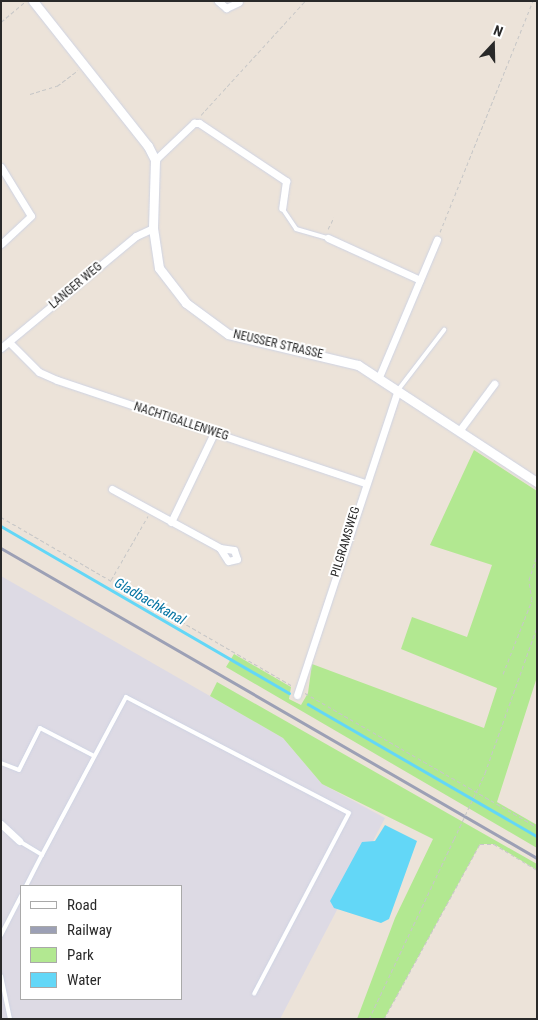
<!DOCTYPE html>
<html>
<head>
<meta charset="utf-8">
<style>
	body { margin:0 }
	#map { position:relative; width:538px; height:1020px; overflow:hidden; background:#ece3d9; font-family:"Roboto Condensed",sans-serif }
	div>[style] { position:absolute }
	.industrial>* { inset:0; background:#dddae4 }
	.green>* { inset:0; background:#b2e891 }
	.water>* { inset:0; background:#63d7f7 }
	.stream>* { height:2.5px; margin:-1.25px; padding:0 1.25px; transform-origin:1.25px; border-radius:1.25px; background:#63d7f7 }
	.path>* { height:1px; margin-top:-0.5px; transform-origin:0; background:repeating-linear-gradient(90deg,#c7c7c7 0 4px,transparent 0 6.5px) }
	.roads { filter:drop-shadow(0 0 1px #ced3e3) drop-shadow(0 0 1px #ced3e3) }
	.service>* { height:4px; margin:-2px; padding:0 2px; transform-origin:2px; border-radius:2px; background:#fff }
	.minor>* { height:7px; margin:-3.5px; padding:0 3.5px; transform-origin:3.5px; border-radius:3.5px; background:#fff }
	.tertiary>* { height:9px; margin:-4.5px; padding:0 4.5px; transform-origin:4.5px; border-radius:4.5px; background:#fff }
	.rail>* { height:2.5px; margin:-1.25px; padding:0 1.25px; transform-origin:1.25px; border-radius:1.25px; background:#9ca0b5 }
	.path-bridge>* { height:1px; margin-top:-0.5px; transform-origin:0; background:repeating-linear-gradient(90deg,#c7c7c7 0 4px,transparent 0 6.5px) }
	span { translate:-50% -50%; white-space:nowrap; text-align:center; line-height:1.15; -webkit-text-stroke:4px #fff; paint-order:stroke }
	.street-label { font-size:12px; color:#292929 }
	.water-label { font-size:14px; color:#0373a2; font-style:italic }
	.frame { position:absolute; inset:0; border:2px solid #292929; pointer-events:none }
	.legend { position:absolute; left:20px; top:885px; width:162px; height:115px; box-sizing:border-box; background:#fff; border:1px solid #a9a9a9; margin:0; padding:6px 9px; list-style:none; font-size:15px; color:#292929 }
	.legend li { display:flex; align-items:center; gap:10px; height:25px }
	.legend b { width:25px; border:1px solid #a9a9a9 }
	.north { position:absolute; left:468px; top:20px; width:50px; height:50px; -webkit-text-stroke:4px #fff; paint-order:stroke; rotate:21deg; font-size:14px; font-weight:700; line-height:20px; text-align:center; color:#292929 }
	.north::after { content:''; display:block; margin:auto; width:18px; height:22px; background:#292929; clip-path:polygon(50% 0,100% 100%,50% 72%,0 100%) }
</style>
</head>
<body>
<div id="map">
	<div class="industrial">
		<i style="clip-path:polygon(evenodd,1px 576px,283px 738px,322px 784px,385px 818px,280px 1019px,1px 1019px,1px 576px,21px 886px,181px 886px,181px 999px,21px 999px,21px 886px)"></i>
	</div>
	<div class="green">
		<i style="clip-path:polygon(474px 450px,537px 491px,537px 677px,497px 802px,537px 825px,537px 848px,226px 667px,234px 654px,291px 687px,289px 699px,301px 705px,308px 693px,312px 664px,484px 728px,497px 688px,401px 649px,412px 617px,467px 637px,492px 565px,430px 545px)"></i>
		<i style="clip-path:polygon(217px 682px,537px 864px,537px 870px,494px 844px,480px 844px,384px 1019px,357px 1019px,395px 918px,433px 839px,322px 784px,283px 738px,210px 696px)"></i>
	</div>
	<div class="water">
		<i style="clip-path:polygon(385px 825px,417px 841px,389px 919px,381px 923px,334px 908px,330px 901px,362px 842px,375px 841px)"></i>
	</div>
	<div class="stream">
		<i style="left:1px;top:526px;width:333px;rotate:30.1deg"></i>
		<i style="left:308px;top:704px;width:264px;rotate:30deg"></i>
	</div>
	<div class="path">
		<i style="left:1px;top:22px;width:30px;rotate:-40deg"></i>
		<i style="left:30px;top:94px;width:28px;rotate:-17deg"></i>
		<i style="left:57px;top:86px;width:26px;rotate:-37deg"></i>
		<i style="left:201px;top:115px;width:154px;rotate:-47.6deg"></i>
		<i style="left:328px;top:229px;width:13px;rotate:-63deg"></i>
		<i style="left:440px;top:232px;width:249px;rotate:-68.1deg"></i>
		<i style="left:1px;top:517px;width:337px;rotate:30.1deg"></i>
		<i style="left:111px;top:580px;width:74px;rotate:-60deg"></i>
		<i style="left:503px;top:674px;width:79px;rotate:-68.6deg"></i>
		<i style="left:532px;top:600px;width:20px;rotate:-99deg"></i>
		<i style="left:529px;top:580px;width:26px;rotate:-72deg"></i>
		<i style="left:305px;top:693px;width:268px;rotate:30deg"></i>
		<i style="left:485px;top:773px;width:155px;rotate:-70.4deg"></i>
		<i style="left:369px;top:1019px;width:199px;rotate:-64.7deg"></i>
		<i style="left:384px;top:1019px;width:200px;rotate:-61.3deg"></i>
		<i style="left:480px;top:844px;width:14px"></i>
		<i style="left:494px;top:844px;width:50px;rotate:31.2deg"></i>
	</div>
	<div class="roads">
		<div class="service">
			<i style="left:282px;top:208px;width:25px;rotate:56deg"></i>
			<i style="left:296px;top:229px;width:33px;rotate:16deg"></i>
			<i style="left:398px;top:390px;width:76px;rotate:-52.5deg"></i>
			<i style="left:1px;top:763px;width:19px;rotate:21deg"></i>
			<i style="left:19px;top:770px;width:47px;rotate:-63.4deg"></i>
			<i style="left:40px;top:728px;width:61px;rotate:27.4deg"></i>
			<i style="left:19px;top:841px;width:27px;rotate:31deg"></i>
			<i style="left:42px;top:855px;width:179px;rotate:-62deg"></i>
			<i style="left:126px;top:697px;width:251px;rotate:27.5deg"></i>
			<i style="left:349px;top:813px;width:204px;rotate:117.7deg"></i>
			<i style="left:26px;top:886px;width:35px;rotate:-63deg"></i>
			<i style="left:1px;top:935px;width:44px;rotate:-62.9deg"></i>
			<i style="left:1px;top:976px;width:44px;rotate:78.2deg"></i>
		</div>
		<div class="minor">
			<i style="left:218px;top:1px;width:11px;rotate:41deg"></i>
			<i style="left:226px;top:8px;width:14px;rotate:-25deg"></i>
			<i style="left:155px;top:160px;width:54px;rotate:-43.5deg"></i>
			<i style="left:194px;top:123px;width:5px"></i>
			<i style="left:199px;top:123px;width:105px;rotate:33.7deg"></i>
			<i style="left:286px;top:181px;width:27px;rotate:98deg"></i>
			<i style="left:1px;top:167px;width:57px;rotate:58.5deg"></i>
			<i style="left:31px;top:216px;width:41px;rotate:137deg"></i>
			<i style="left:328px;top:238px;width:101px;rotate:24.5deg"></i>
			<i style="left:9px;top:342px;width:42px;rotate:45deg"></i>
			<i style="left:39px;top:372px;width:20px;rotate:24deg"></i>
			<i style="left:57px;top:380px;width:325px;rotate:18.5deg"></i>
			<i style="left:1px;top:348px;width:175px;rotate:-39.7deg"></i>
			<i style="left:136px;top:236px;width:19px;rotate:-25deg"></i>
			<i style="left:379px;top:377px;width:149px;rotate:-67.1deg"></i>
			<i style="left:459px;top:431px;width:59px;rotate:-53.3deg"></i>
			<i style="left:112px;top:489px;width:123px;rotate:28.6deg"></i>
			<i style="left:220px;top:548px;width:14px;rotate:8deg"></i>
			<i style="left:234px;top:550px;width:9px;rotate:72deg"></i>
			<i style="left:237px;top:559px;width:9px;rotate:167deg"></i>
			<i style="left:228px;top:561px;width:15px;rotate:-122deg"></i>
			<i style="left:171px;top:522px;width:99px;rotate:-64.2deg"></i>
			<i style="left:297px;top:695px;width:321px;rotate:-71.7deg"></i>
			<i style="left:1px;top:824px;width:25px;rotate:43deg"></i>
		</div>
		<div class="tertiary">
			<i style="left:33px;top:1px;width:185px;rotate:51.6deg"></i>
			<i style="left:148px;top:146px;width:16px;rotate:63deg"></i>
			<i style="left:155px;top:160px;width:68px;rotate:91.7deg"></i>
			<i style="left:153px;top:228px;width:40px;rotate:81.5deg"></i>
			<i style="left:159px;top:268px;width:44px;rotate:52.4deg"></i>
			<i style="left:186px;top:303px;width:52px;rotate:36.4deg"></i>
			<i style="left:228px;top:334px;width:134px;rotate:13.4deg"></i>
			<i style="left:358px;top:365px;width:214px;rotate:33.2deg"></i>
		</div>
	</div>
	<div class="rail">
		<i style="left:1px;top:548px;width:619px;rotate:30.04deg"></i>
	</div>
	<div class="path-bridge">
		<i style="left:454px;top:839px;width:73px;rotate:-64.8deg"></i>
	</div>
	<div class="street-label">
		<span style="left:76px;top:286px;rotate:-40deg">LANGER WEG</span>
		<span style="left:278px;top:345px;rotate:13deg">NEUSSER STRASSE</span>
		<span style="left:181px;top:422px;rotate:18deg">NACHTIGALLENWEG</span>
		<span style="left:346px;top:542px;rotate:-73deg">PILGRAMSWEG</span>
	</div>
	<div class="water-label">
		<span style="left:150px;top:601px;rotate:30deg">Gladbachkanal</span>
	</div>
	<div class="frame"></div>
	<ul class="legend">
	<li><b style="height:6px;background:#fff"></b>Road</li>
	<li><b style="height:6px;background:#9ca0b5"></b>Railway</li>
	<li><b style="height:14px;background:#b2e891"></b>Park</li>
	<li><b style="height:14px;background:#63d7f7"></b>Water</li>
	</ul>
	<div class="north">N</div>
</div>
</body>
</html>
